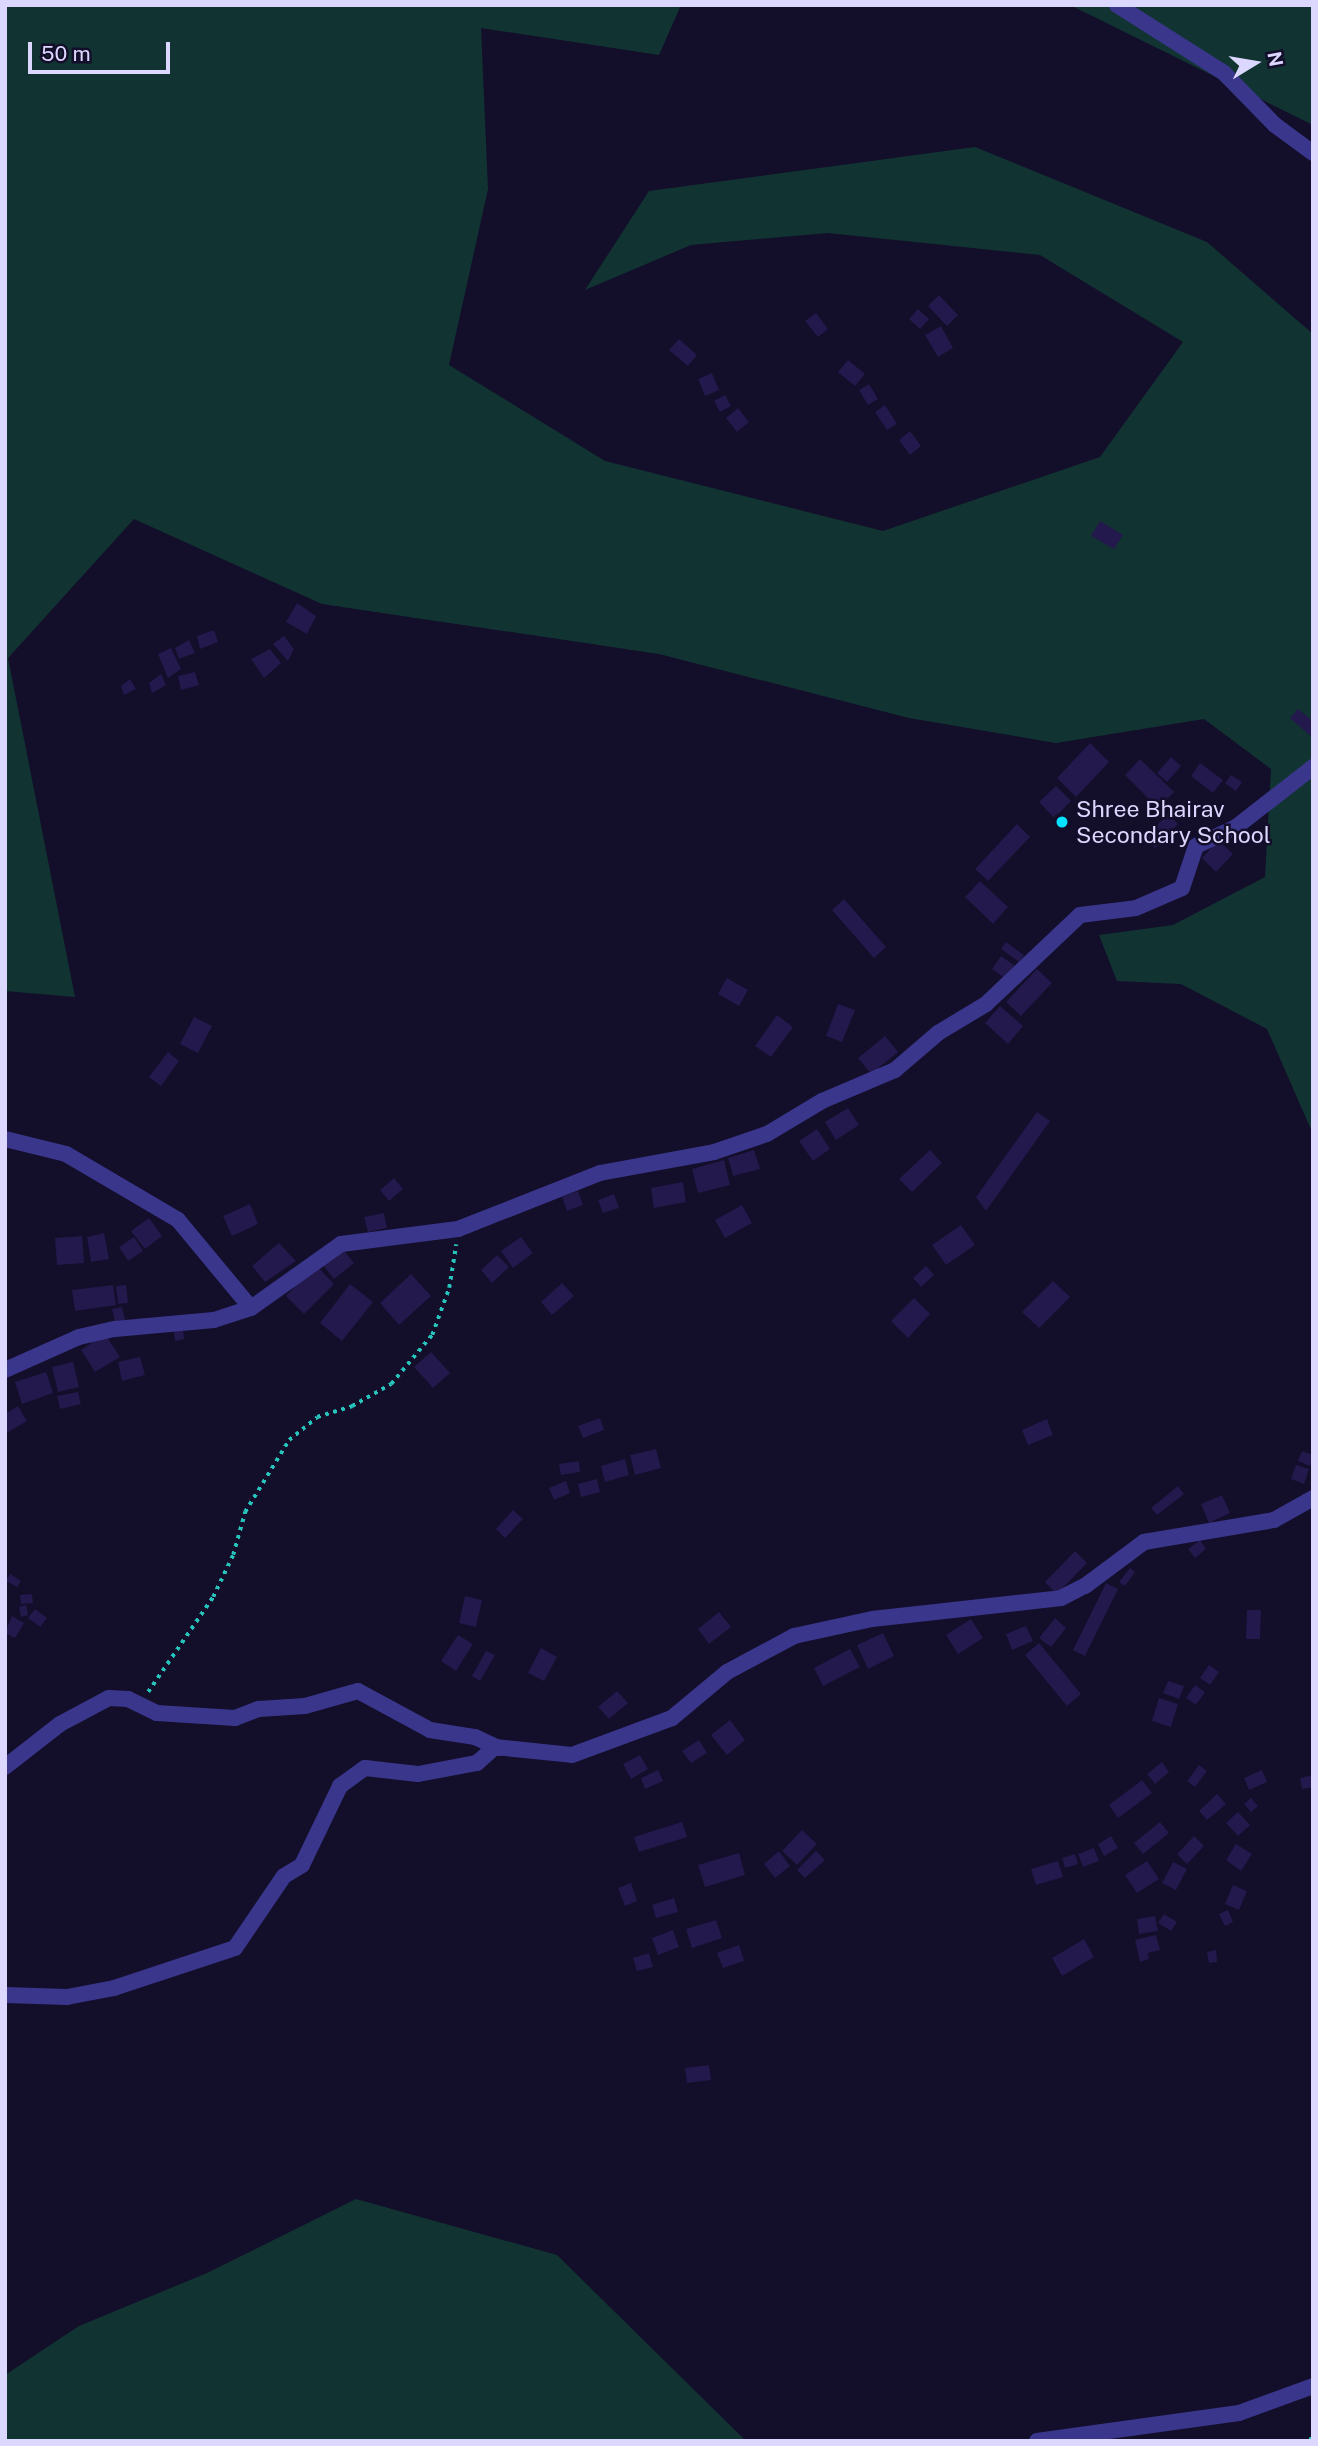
<!DOCTYPE html>
<html>
<head>
<meta charset="utf-8">
<style>
	body { margin:0 }
	#map { position:relative; width:1318px; height:2446px; overflow:hidden; background:#130e2a; font-family:"Public Sans",sans-serif }
	div>[style] { position:absolute }
	.green>* { inset:0; background:#113433 }
	.building>* { inset:0; background:#23194c }
	.path>* { height:3.5px; margin-top:-1.75px; transform-origin:0; background:repeating-linear-gradient(90deg,#26c4bc 0 3.5px,transparent 0 8.5px) }
	.street>* { height:16px; margin:-8px; padding:0 8px; transform-origin:8px; border-radius:8px; background:#3a368c }
	.dots>* { width:19px; height:19px; translate:-50% -50%; box-sizing:border-box; border:4px solid #130e2a; border-radius:50% }
	span { translate:-50% -50%; white-space:nowrap; text-align:center; line-height:1.15; -webkit-text-stroke:5px #130e2a; paint-order:stroke }
	.poi-label { font-size:23px; color:#dcd7ff }
	.left { translate:0 -50%; text-align:left }
	.frame { position:absolute; inset:0; border:7px solid #dcd7ff; pointer-events:none }
	.north { position:absolute; left:1220px; top:28px; width:70px; height:70px; -webkit-text-stroke:5px #130e2a; paint-order:stroke; rotate:79deg; font-size:19px; font-weight:700; line-height:28px; text-align:center; color:#dcd7ff }
	.north::after { content:''; display:block; margin:auto; width:24px; height:32px; background:#dcd7ff; clip-path:polygon(50% 0,100% 100%,50% 72%,0 100%) }
	.scale { position:absolute; left:28px; top:42px; width:142px; height:32px; box-sizing:border-box; border:4px solid #dcd7ff; border-top:0; padding-left:9px; font-size:21px; line-height:24px; white-space:nowrap; color:#dcd7ff; -webkit-text-stroke:5px #130e2a; paint-order:stroke }
</style>
</head>
<body>
<div id="map">
	<div class="green">
		<i style="clip-path:polygon(5px 5px,681px 5px,659px 55px,481px 28px,488px 189px,449px 365px,605px 461px,883px 531px,1100px 457px,1183px 342px,1040px 255px,828px 233px,691px 245px,585px 290px,649px 191px,975px 147px,1207px 242px,1313px 334px,1313px 1134px,1267px 1029px,1181px 984px,1117px 981px,1099px 935px,1173px 925px,1265px 877px,1271px 769px,1204px 719px,1056px 743px,909px 718px,659px 654px,322px 604px,134px 519px,8px 658px,75px 997px,5px 991px)"></i>
		<i style="clip-path:polygon(1070px 5px,1313px 5px,1313px 125px)"></i>
		<i style="clip-path:polygon(356px 2199px,557px 2255px,746px 2441px,5px 2441px,5px 2375px,79px 2326px,207px 2273px)"></i>
	</div>
	<div class="building">
		<i style="clip-path:polygon(939px 295px,958px 315px,947px 326px,928px 306px)"></i>
		<i style="clip-path:polygon(918px 309px,929px 319px,920px 329px,909px 319px)"></i>
		<i style="clip-path:polygon(816px 313px,828px 329px,818px 337px,805px 321px)"></i>
		<i style="clip-path:polygon(941px 326px,953px 348px,938px 357px,925px 335px)"></i>
		<i style="clip-path:polygon(679px 339px,697px 355px,688px 366px,669px 350px)"></i>
		<i style="clip-path:polygon(848px 360px,865px 374px,855px 386px,838px 372px)"></i>
		<i style="clip-path:polygon(712px 373px,719px 390px,705px 396px,698px 379px)"></i>
		<i style="clip-path:polygon(869px 384px,878px 399px,868px 405px,859px 390px)"></i>
		<i style="clip-path:polygon(725px 395px,731px 406px,720px 412px,714px 401px)"></i>
		<i style="clip-path:polygon(885px 405px,897px 424px,887px 430px,875px 412px)"></i>
		<i style="clip-path:polygon(738px 408px,749px 422px,737px 432px,726px 418px)"></i>
		<i style="clip-path:polygon(910px 431px,921px 446px,910px 455px,899px 440px)"></i>
		<i style="clip-path:polygon(1100px 521px,1123px 535px,1114px 549px,1091px 536px)"></i>
		<i style="clip-path:polygon(297px 603px,316px 616px,307px 634px,286px 622px)"></i>
		<i style="clip-path:polygon(214px 630px,218px 642px,200px 649px,197px 636px)"></i>
		<i style="clip-path:polygon(284px 636px,294px 649px,288px 661px,273px 644px)"></i>
		<i style="clip-path:polygon(189px 640px,195px 653px,179px 659px,175px 648px)"></i>
		<i style="clip-path:polygon(171px 648px,181px 669px,168px 678px,158px 654px)"></i>
		<i style="clip-path:polygon(270px 649px,281px 663px,264px 678px,251px 659px)"></i>
		<i style="clip-path:polygon(195px 672px,199px 685px,181px 690px,178px 676px)"></i>
		<i style="clip-path:polygon(161px 674px,166px 685px,152px 693px,149px 683px)"></i>
		<i style="clip-path:polygon(130px 679px,136px 689px,124px 695px,121px 686px)"></i>
		<i style="clip-path:polygon(1298px 709px,1313px 721px,1313px 738px,1290px 718px)"></i>
		<i style="clip-path:polygon(1090px 743px,1109px 762px,1076px 797px,1057px 778px)"></i>
		<i style="clip-path:polygon(1171px 757px,1181px 766px,1167px 782px,1157px 773px)"></i>
		<i style="clip-path:polygon(1140px 759px,1174px 792px,1158px 808px,1125px 775px)"></i>
		<i style="clip-path:polygon(1200px 763px,1223px 780px,1213px 793px,1191px 776px)"></i>
		<i style="clip-path:polygon(1231px 775px,1242px 782px,1236px 791px,1225px 783px)"></i>
		<i style="clip-path:polygon(1056px 786px,1071px 801px,1054px 818px,1039px 802px)"></i>
		<i style="clip-path:polygon(1168px 814px,1178px 824px,1155px 848px,1144px 838px)"></i>
		<i style="clip-path:polygon(1017px 824px,1030px 837px,988px 881px,975px 869px)"></i>
		<i style="clip-path:polygon(1218px 840px,1233px 854px,1216px 872px,1202px 858px)"></i>
		<i style="clip-path:polygon(980px 881px,1008px 907px,993px 924px,965px 897px)"></i>
		<i style="clip-path:polygon(844px 899px,886px 947px,874px 958px,832px 910px)"></i>
		<i style="clip-path:polygon(1006px 942px,1024px 955px,1019px 962px,1001px 949px)"></i>
		<i style="clip-path:polygon(1001px 956px,1015px 966px,1006px 979px,992px 969px)"></i>
		<i style="clip-path:polygon(1037px 969px,1052px 983px,1021px 1016px,1006px 1002px)"></i>
		<i style="clip-path:polygon(727px 978px,748px 990px,739px 1006px,718px 994px)"></i>
		<i style="clip-path:polygon(838px 1004px,855px 1010px,842px 1042px,826px 1036px)"></i>
		<i style="clip-path:polygon(1000px 1006px,1023px 1026px,1008px 1044px,985px 1023px)"></i>
		<i style="clip-path:polygon(777px 1015px,793px 1027px,771px 1057px,755px 1046px)"></i>
		<i style="clip-path:polygon(194px 1017px,212px 1026px,198px 1053px,180px 1044px)"></i>
		<i style="clip-path:polygon(885px 1036px,898px 1052px,871px 1074px,858px 1058px)"></i>
		<i style="clip-path:polygon(168px 1052px,179px 1061px,161px 1086px,149px 1077px)"></i>
		<i style="clip-path:polygon(848px 1108px,859px 1125px,836px 1140px,825px 1122px)"></i>
		<i style="clip-path:polygon(1037px 1112px,1050px 1121px,986px 1211px,976px 1197px)"></i>
		<i style="clip-path:polygon(817px 1129px,830px 1149px,813px 1161px,799px 1141px)"></i>
		<i style="clip-path:polygon(754px 1150px,760px 1169px,733px 1176px,728px 1158px)"></i>
		<i style="clip-path:polygon(930px 1150px,942px 1163px,912px 1192px,899px 1179px)"></i>
		<i style="clip-path:polygon(724px 1160px,730px 1185px,698px 1193px,692px 1169px)"></i>
		<i style="clip-path:polygon(394px 1178px,403px 1189px,389px 1201px,380px 1190px)"></i>
		<i style="clip-path:polygon(683px 1182px,686px 1202px,654px 1208px,651px 1188px)"></i>
		<i style="clip-path:polygon(578px 1191px,583px 1205px,567px 1211px,562px 1197px)"></i>
		<i style="clip-path:polygon(614px 1194px,619px 1208px,603px 1213px,598px 1200px)"></i>
		<i style="clip-path:polygon(250px 1204px,258px 1224px,232px 1236px,223px 1216px)"></i>
		<i style="clip-path:polygon(742px 1205px,752px 1223px,725px 1238px,715px 1220px)"></i>
		<i style="clip-path:polygon(384px 1213px,387px 1228px,368px 1232px,364px 1217px)"></i>
		<i style="clip-path:polygon(149px 1218px,162px 1236px,145px 1249px,131px 1231px)"></i>
		<i style="clip-path:polygon(961px 1225px,975px 1245px,946px 1265px,932px 1245px)"></i>
		<i style="clip-path:polygon(104px 1233px,109px 1259px,91px 1262px,87px 1237px)"></i>
		<i style="clip-path:polygon(82px 1236px,84px 1263px,57px 1265px,55px 1238px)"></i>
		<i style="clip-path:polygon(134px 1237px,143px 1251px,128px 1261px,119px 1247px)"></i>
		<i style="clip-path:polygon(521px 1237px,533px 1253px,513px 1268px,501px 1251px)"></i>
		<i style="clip-path:polygon(279px 1243px,296px 1261px,265px 1282px,252px 1266px)"></i>
		<i style="clip-path:polygon(343px 1250px,354px 1263px,334px 1279px,322px 1264px)"></i>
		<i style="clip-path:polygon(497px 1255px,509px 1267px,492px 1283px,481px 1270px)"></i>
		<i style="clip-path:polygon(316px 1265px,334px 1284px,304px 1314px,286px 1296px)"></i>
		<i style="clip-path:polygon(926px 1266px,934px 1275px,921px 1287px,913px 1278px)"></i>
		<i style="clip-path:polygon(411px 1274px,431px 1296px,399px 1325px,380px 1303px)"></i>
		<i style="clip-path:polygon(1053px 1281px,1070px 1297px,1039px 1328px,1022px 1312px)"></i>
		<i style="clip-path:polygon(562px 1283px,574px 1296px,552px 1315px,541px 1302px)"></i>
		<i style="clip-path:polygon(350px 1284px,373px 1302px,342px 1341px,320px 1323px)"></i>
		<i style="clip-path:polygon(113px 1285px,116px 1305px,75px 1311px,72px 1290px)"></i>
		<i style="clip-path:polygon(126px 1285px,128px 1303px,118px 1304px,116px 1286px)"></i>
		<i style="clip-path:polygon(914px 1298px,930px 1314px,908px 1338px,891px 1321px)"></i>
		<i style="clip-path:polygon(122px 1307px,125px 1320px,115px 1322px,112px 1309px)"></i>
		<i style="clip-path:polygon(183px 1329px,184px 1339px,175px 1341px,174px 1331px)"></i>
		<i style="clip-path:polygon(105px 1334px,120px 1357px,95px 1372px,81px 1350px)"></i>
		<i style="clip-path:polygon(431px 1352px,450px 1373px,433px 1388px,414px 1367px)"></i>
		<i style="clip-path:polygon(140px 1357px,145px 1375px,122px 1381px,118px 1362px)"></i>
		<i style="clip-path:polygon(73px 1362px,79px 1387px,58px 1392px,52px 1367px)"></i>
		<i style="clip-path:polygon(46px 1372px,53px 1393px,22px 1404px,15px 1382px)"></i>
		<i style="clip-path:polygon(78px 1392px,81px 1404px,60px 1409px,57px 1396px)"></i>
		<i style="clip-path:polygon(18px 1406px,27px 1421px,5px 1434px,5px 1414px)"></i>
		<i style="clip-path:polygon(600px 1418px,604px 1430px,583px 1438px,578px 1426px)"></i>
		<i style="clip-path:polygon(1047px 1419px,1053px 1435px,1028px 1445px,1022px 1430px)"></i>
		<i style="clip-path:polygon(656px 1449px,661px 1468px,635px 1475px,630px 1455px)"></i>
		<i style="clip-path:polygon(1302px 1451px,1313px 1455px,1310px 1466px,1298px 1461px)"></i>
		<i style="clip-path:polygon(625px 1459px,629px 1475px,605px 1482px,601px 1466px)"></i>
		<i style="clip-path:polygon(579px 1461px,580px 1472px,561px 1475px,559px 1464px)"></i>
		<i style="clip-path:polygon(1296px 1465px,1309px 1469px,1304px 1484px,1291px 1479px)"></i>
		<i style="clip-path:polygon(597px 1479px,600px 1492px,581px 1497px,578px 1484px)"></i>
		<i style="clip-path:polygon(566px 1481px,570px 1493px,554px 1500px,549px 1488px)"></i>
		<i style="clip-path:polygon(1178px 1486px,1184px 1494px,1157px 1515px,1151px 1508px)"></i>
		<i style="clip-path:polygon(1222px 1495px,1230px 1513px,1209px 1523px,1201px 1504px)"></i>
		<i style="clip-path:polygon(513px 1510px,523px 1519px,505px 1538px,496px 1529px)"></i>
		<i style="clip-path:polygon(1200px 1540px,1206px 1549px,1195px 1558px,1188px 1549px)"></i>
		<i style="clip-path:polygon(1075px 1551px,1087px 1563px,1057px 1594px,1045px 1582px)"></i>
		<i style="clip-path:polygon(1130px 1568px,1135px 1572px,1125px 1586px,1119px 1582px)"></i>
		<i style="clip-path:polygon(10px 1574px,21px 1581px,17px 1587px,6px 1581px)"></i>
		<i style="clip-path:polygon(1106px 1583px,1118px 1589px,1085px 1656px,1073px 1650px)"></i>
		<i style="clip-path:polygon(32px 1594px,33px 1603px,21px 1604px,20px 1595px)"></i>
		<i style="clip-path:polygon(465px 1596px,482px 1600px,476px 1627px,459px 1623px)"></i>
		<i style="clip-path:polygon(26px 1605px,28px 1615px,21px 1617px,19px 1607px)"></i>
		<i style="clip-path:polygon(35px 1609px,47px 1618px,40px 1627px,28px 1618px)"></i>
		<i style="clip-path:polygon(1247px 1610px,1261px 1610px,1260px 1639px,1246px 1639px)"></i>
		<i style="clip-path:polygon(719px 1612px,731px 1627px,709px 1644px,698px 1629px)"></i>
		<i style="clip-path:polygon(12px 1616px,24px 1623px,15px 1638px,5px 1633px)"></i>
		<i style="clip-path:polygon(1055px 1618px,1066px 1628px,1051px 1647px,1039px 1638px)"></i>
		<i style="clip-path:polygon(971px 1619px,983px 1638px,958px 1654px,946px 1635px)"></i>
		<i style="clip-path:polygon(1026px 1626px,1033px 1641px,1012px 1650px,1006px 1634px)"></i>
		<i style="clip-path:polygon(883px 1633px,894px 1656px,868px 1669px,857px 1645px)"></i>
		<i style="clip-path:polygon(458px 1635px,473px 1644px,456px 1671px,441px 1661px)"></i>
		<i style="clip-path:polygon(1039px 1643px,1081px 1694px,1067px 1706px,1025px 1655px)"></i>
		<i style="clip-path:polygon(541px 1648px,557px 1657px,544px 1681px,528px 1673px)"></i>
		<i style="clip-path:polygon(850px 1649px,860px 1667px,823px 1686px,814px 1668px)"></i>
		<i style="clip-path:polygon(486px 1651px,495px 1655px,480px 1681px,472px 1676px)"></i>
		<i style="clip-path:polygon(1209px 1665px,1219px 1672px,1210px 1685px,1200px 1678px)"></i>
		<i style="clip-path:polygon(1168px 1681px,1184px 1686px,1179px 1699px,1163px 1693px)"></i>
		<i style="clip-path:polygon(1195px 1685px,1205px 1692px,1196px 1705px,1186px 1698px)"></i>
		<i style="clip-path:polygon(617px 1691px,628px 1703px,609px 1719px,598px 1707px)"></i>
		<i style="clip-path:polygon(1159px 1698px,1178px 1704px,1171px 1727px,1152px 1721px)"></i>
		<i style="clip-path:polygon(730px 1720px,745px 1740px,727px 1755px,711px 1735px)"></i>
		<i style="clip-path:polygon(699px 1740px,707px 1753px,691px 1763px,682px 1751px)"></i>
		<i style="clip-path:polygon(640px 1755px,648px 1769px,631px 1779px,623px 1764px)"></i>
		<i style="clip-path:polygon(1162px 1762px,1169px 1772px,1155px 1784px,1147px 1774px)"></i>
		<i style="clip-path:polygon(1199px 1765px,1207px 1771px,1195px 1787px,1187px 1781px)"></i>
		<i style="clip-path:polygon(658px 1770px,663px 1781px,645px 1789px,641px 1778px)"></i>
		<i style="clip-path:polygon(1262px 1770px,1267px 1782px,1249px 1790px,1244px 1778px)"></i>
		<i style="clip-path:polygon(1313px 1775px,1313px 1787px,1302px 1789px,1300px 1778px)"></i>
		<i style="clip-path:polygon(1142px 1780px,1152px 1793px,1118px 1818px,1109px 1805px)"></i>
		<i style="clip-path:polygon(1217px 1794px,1226px 1804px,1207px 1820px,1199px 1811px)"></i>
		<i style="clip-path:polygon(1251px 1798px,1258px 1806px,1251px 1812px,1244px 1804px)"></i>
		<i style="clip-path:polygon(1238px 1812px,1250px 1825px,1238px 1836px,1226px 1823px)"></i>
		<i style="clip-path:polygon(682px 1822px,687px 1837px,639px 1852px,634px 1837px)"></i>
		<i style="clip-path:polygon(1160px 1822px,1169px 1833px,1143px 1854px,1134px 1843px)"></i>
		<i style="clip-path:polygon(802px 1830px,817px 1844px,797px 1865px,782px 1851px)"></i>
		<i style="clip-path:polygon(1111px 1836px,1118px 1848px,1104px 1856px,1098px 1844px)"></i>
		<i style="clip-path:polygon(1194px 1836px,1204px 1846px,1187px 1864px,1177px 1854px)"></i>
		<i style="clip-path:polygon(1236px 1844px,1252px 1854px,1241px 1871px,1226px 1860px)"></i>
		<i style="clip-path:polygon(1094px 1848px,1099px 1861px,1083px 1867px,1078px 1854px)"></i>
		<i style="clip-path:polygon(779px 1851px,790px 1866px,775px 1878px,764px 1864px)"></i>
		<i style="clip-path:polygon(816px 1851px,825px 1860px,805px 1878px,797px 1870px)"></i>
		<i style="clip-path:polygon(739px 1853px,745px 1875px,705px 1887px,698px 1865px)"></i>
		<i style="clip-path:polygon(1075px 1854px,1078px 1864px,1065px 1868px,1062px 1858px)"></i>
		<i style="clip-path:polygon(1058px 1861px,1063px 1877px,1036px 1885px,1031px 1869px)"></i>
		<i style="clip-path:polygon(1147px 1861px,1159px 1879px,1137px 1893px,1125px 1875px)"></i>
		<i style="clip-path:polygon(1173px 1862px,1187px 1869px,1176px 1890px,1162px 1883px)"></i>
		<i style="clip-path:polygon(631px 1883px,637px 1901px,625px 1906px,618px 1888px)"></i>
		<i style="clip-path:polygon(1233px 1885px,1247px 1891px,1239px 1910px,1225px 1904px)"></i>
		<i style="clip-path:polygon(674px 1898px,678px 1912px,656px 1918px,652px 1905px)"></i>
		<i style="clip-path:polygon(1228px 1910px,1233px 1922px,1225px 1926px,1219px 1914px)"></i>
		<i style="clip-path:polygon(1164px 1914px,1177px 1922px,1171px 1931px,1158px 1923px)"></i>
		<i style="clip-path:polygon(1155px 1916px,1158px 1931px,1139px 1934px,1137px 1919px)"></i>
		<i style="clip-path:polygon(716px 1920px,722px 1938px,692px 1948px,686px 1929px)"></i>
		<i style="clip-path:polygon(673px 1930px,679px 1947px,658px 1955px,652px 1938px)"></i>
		<i style="clip-path:polygon(1156px 1935px,1160px 1950px,1148px 1953px,1149px 1959px,1140px 1962px,1135px 1940px)"></i>
		<i style="clip-path:polygon(1084px 1939px,1094px 1957px,1062px 1976px,1052px 1958px)"></i>
		<i style="clip-path:polygon(739px 1945px,744px 1961px,723px 1968px,717px 1953px)"></i>
		<i style="clip-path:polygon(1216px 1950px,1217px 1962px,1209px 1963px,1207px 1952px)"></i>
		<i style="clip-path:polygon(649px 1953px,653px 1967px,637px 1971px,633px 1958px)"></i>
		<i style="clip-path:polygon(709px 2065px,711px 2080px,687px 2083px,685px 2068px)"></i>
	</div>
	<div class="path">
		<i style="left:148px;top:1692px;width:115px;rotate:-55.6deg"></i>
		<i style="left:213px;top:1597px;width:47px;rotate:-64.5deg"></i>
		<i style="left:233px;top:1555px;width:45px;rotate:-74.4deg"></i>
		<i style="left:245px;top:1512px;width:84px;rotate:-58.6deg"></i>
		<i style="left:289px;top:1440px;width:36px;rotate:-39deg"></i>
		<i style="left:317px;top:1417px;width:37px;rotate:-17deg"></i>
		<i style="left:352px;top:1406px;width:45px;rotate:-29.4deg"></i>
		<i style="left:391px;top:1384px;width:64px;rotate:-50.1deg"></i>
		<i style="left:432px;top:1335px;width:50px;rotate:-70.1deg"></i>
		<i style="left:449px;top:1288px;width:44px;rotate:-80.8deg"></i>
		<i style="left:1310px;top:2441px;width:9px;rotate:-69deg"></i>
	</div>
	<div class="street">
		<i style="left:1117px;top:5px;width:127px;rotate:32.4deg"></i>
		<i style="left:1224px;top:73px;width:73px;rotate:45.6deg"></i>
		<i style="left:1275px;top:125px;width:47px;rotate:36.4deg"></i>
		<i style="left:5px;top:1139px;width:63px;rotate:13.8deg"></i>
		<i style="left:66px;top:1154px;width:130px;rotate:30.5deg"></i>
		<i style="left:178px;top:1220px;width:114px;rotate:50.3deg"></i>
		<i style="left:5px;top:1370px;width:81px;rotate:-24deg"></i>
		<i style="left:79px;top:1337px;width:37px;rotate:-13deg"></i>
		<i style="left:115px;top:1329px;width:99px;rotate:-5.2deg"></i>
		<i style="left:214px;top:1320px;width:39px;rotate:-18deg"></i>
		<i style="left:251px;top:1308px;width:110px;rotate:-35.4deg"></i>
		<i style="left:341px;top:1244px;width:118px;rotate:-7.3deg"></i>
		<i style="left:458px;top:1229px;width:153px;rotate:-21.5deg"></i>
		<i style="left:600px;top:1173px;width:116px;rotate:-10.4deg"></i>
		<i style="left:714px;top:1152px;width:56px;rotate:-18.8deg"></i>
		<i style="left:767px;top:1134px;width:64px;rotate:-31deg"></i>
		<i style="left:822px;top:1101px;width:79px;rotate:-23deg"></i>
		<i style="left:895px;top:1070px;width:57px;rotate:-40.7deg"></i>
		<i style="left:938px;top:1033px;width:56px;rotate:-31.1deg"></i>
		<i style="left:986px;top:1004px;width:129px;rotate:-43.4deg"></i>
		<i style="left:1080px;top:915px;width:56px;rotate:-7.1deg"></i>
		<i style="left:1136px;top:908px;width:50px;rotate:-23.5deg"></i>
		<i style="left:1182px;top:888px;width:44px;rotate:-71.6deg"></i>
		<i style="left:1196px;top:846px;width:44px;rotate:-25.4deg"></i>
		<i style="left:1236px;top:827px;width:98px;rotate:-37.9deg"></i>
		<i style="left:5px;top:1767px;width:70px;rotate:-38deg"></i>
		<i style="left:60px;top:1724px;width:55px;rotate:-28deg"></i>
		<i style="left:109px;top:1698px;width:19px;rotate:3deg"></i>
		<i style="left:128px;top:1699px;width:32px;rotate:26deg"></i>
		<i style="left:157px;top:1713px;width:78px;rotate:3.7deg"></i>
		<i style="left:235px;top:1718px;width:26px;rotate:-21deg"></i>
		<i style="left:259px;top:1709px;width:46px;rotate:-3.7deg"></i>
		<i style="left:305px;top:1706px;width:55px;rotate:-15.8deg"></i>
		<i style="left:358px;top:1691px;width:82px;rotate:28.4deg"></i>
		<i style="left:430px;top:1730px;width:46px;rotate:8.8deg"></i>
		<i style="left:475px;top:1737px;width:26px;rotate:25deg"></i>
		<i style="left:5px;top:1995px;width:62px;rotate:1.8deg"></i>
		<i style="left:67px;top:1997px;width:48px;rotate:-10.8deg"></i>
		<i style="left:114px;top:1988px;width:127px;rotate:-18.3deg"></i>
		<i style="left:235px;top:1948px;width:87px;rotate:-55.8deg"></i>
		<i style="left:284px;top:1876px;width:21px;rotate:-31deg"></i>
		<i style="left:302px;top:1865px;width:88px;rotate:-64.3deg"></i>
		<i style="left:340px;top:1786px;width:31px;rotate:-36deg"></i>
		<i style="left:365px;top:1768px;width:53px;rotate:6.5deg"></i>
		<i style="left:418px;top:1774px;width:60px;rotate:-10.6deg"></i>
		<i style="left:477px;top:1763px;width:24px;rotate:-42deg"></i>
		<i style="left:495px;top:1747px;width:77px;rotate:5.9deg"></i>
		<i style="left:572px;top:1755px;width:107px;rotate:-20.3deg"></i>
		<i style="left:672px;top:1718px;width:72px;rotate:-39.9deg"></i>
		<i style="left:727px;top:1672px;width:76px;rotate:-28.2deg"></i>
		<i style="left:794px;top:1636px;width:80px;rotate:-12.3deg"></i>
		<i style="left:872px;top:1619px;width:190px;rotate:-6.3deg"></i>
		<i style="left:1061px;top:1598px;width:27px;rotate:-27deg"></i>
		<i style="left:1085px;top:1586px;width:74px;rotate:-36.7deg"></i>
		<i style="left:1144px;top:1542px;width:132px;rotate:-9.6deg"></i>
		<i style="left:1274px;top:1520px;width:45px;rotate:-29.4deg"></i>
		<i style="left:1037px;top:2441px;width:204px;rotate:-7.9deg"></i>
		<i style="left:1239px;top:2413px;width:79px;rotate:-20deg"></i>
	</div>
	<div class="dots">
		<i style="left:1062px;top:822px;background:#03e3ff"></i>
	</div>
	<div class="poi-label">
		<span class="left" style="left:1076px;top:822px">Shree Bhairav<br>Secondary School</span>
	</div>
	<div class="frame"></div>
	<div class="north">N</div>
	<div class="scale">50 m</div>
</div>
</body>
</html>
